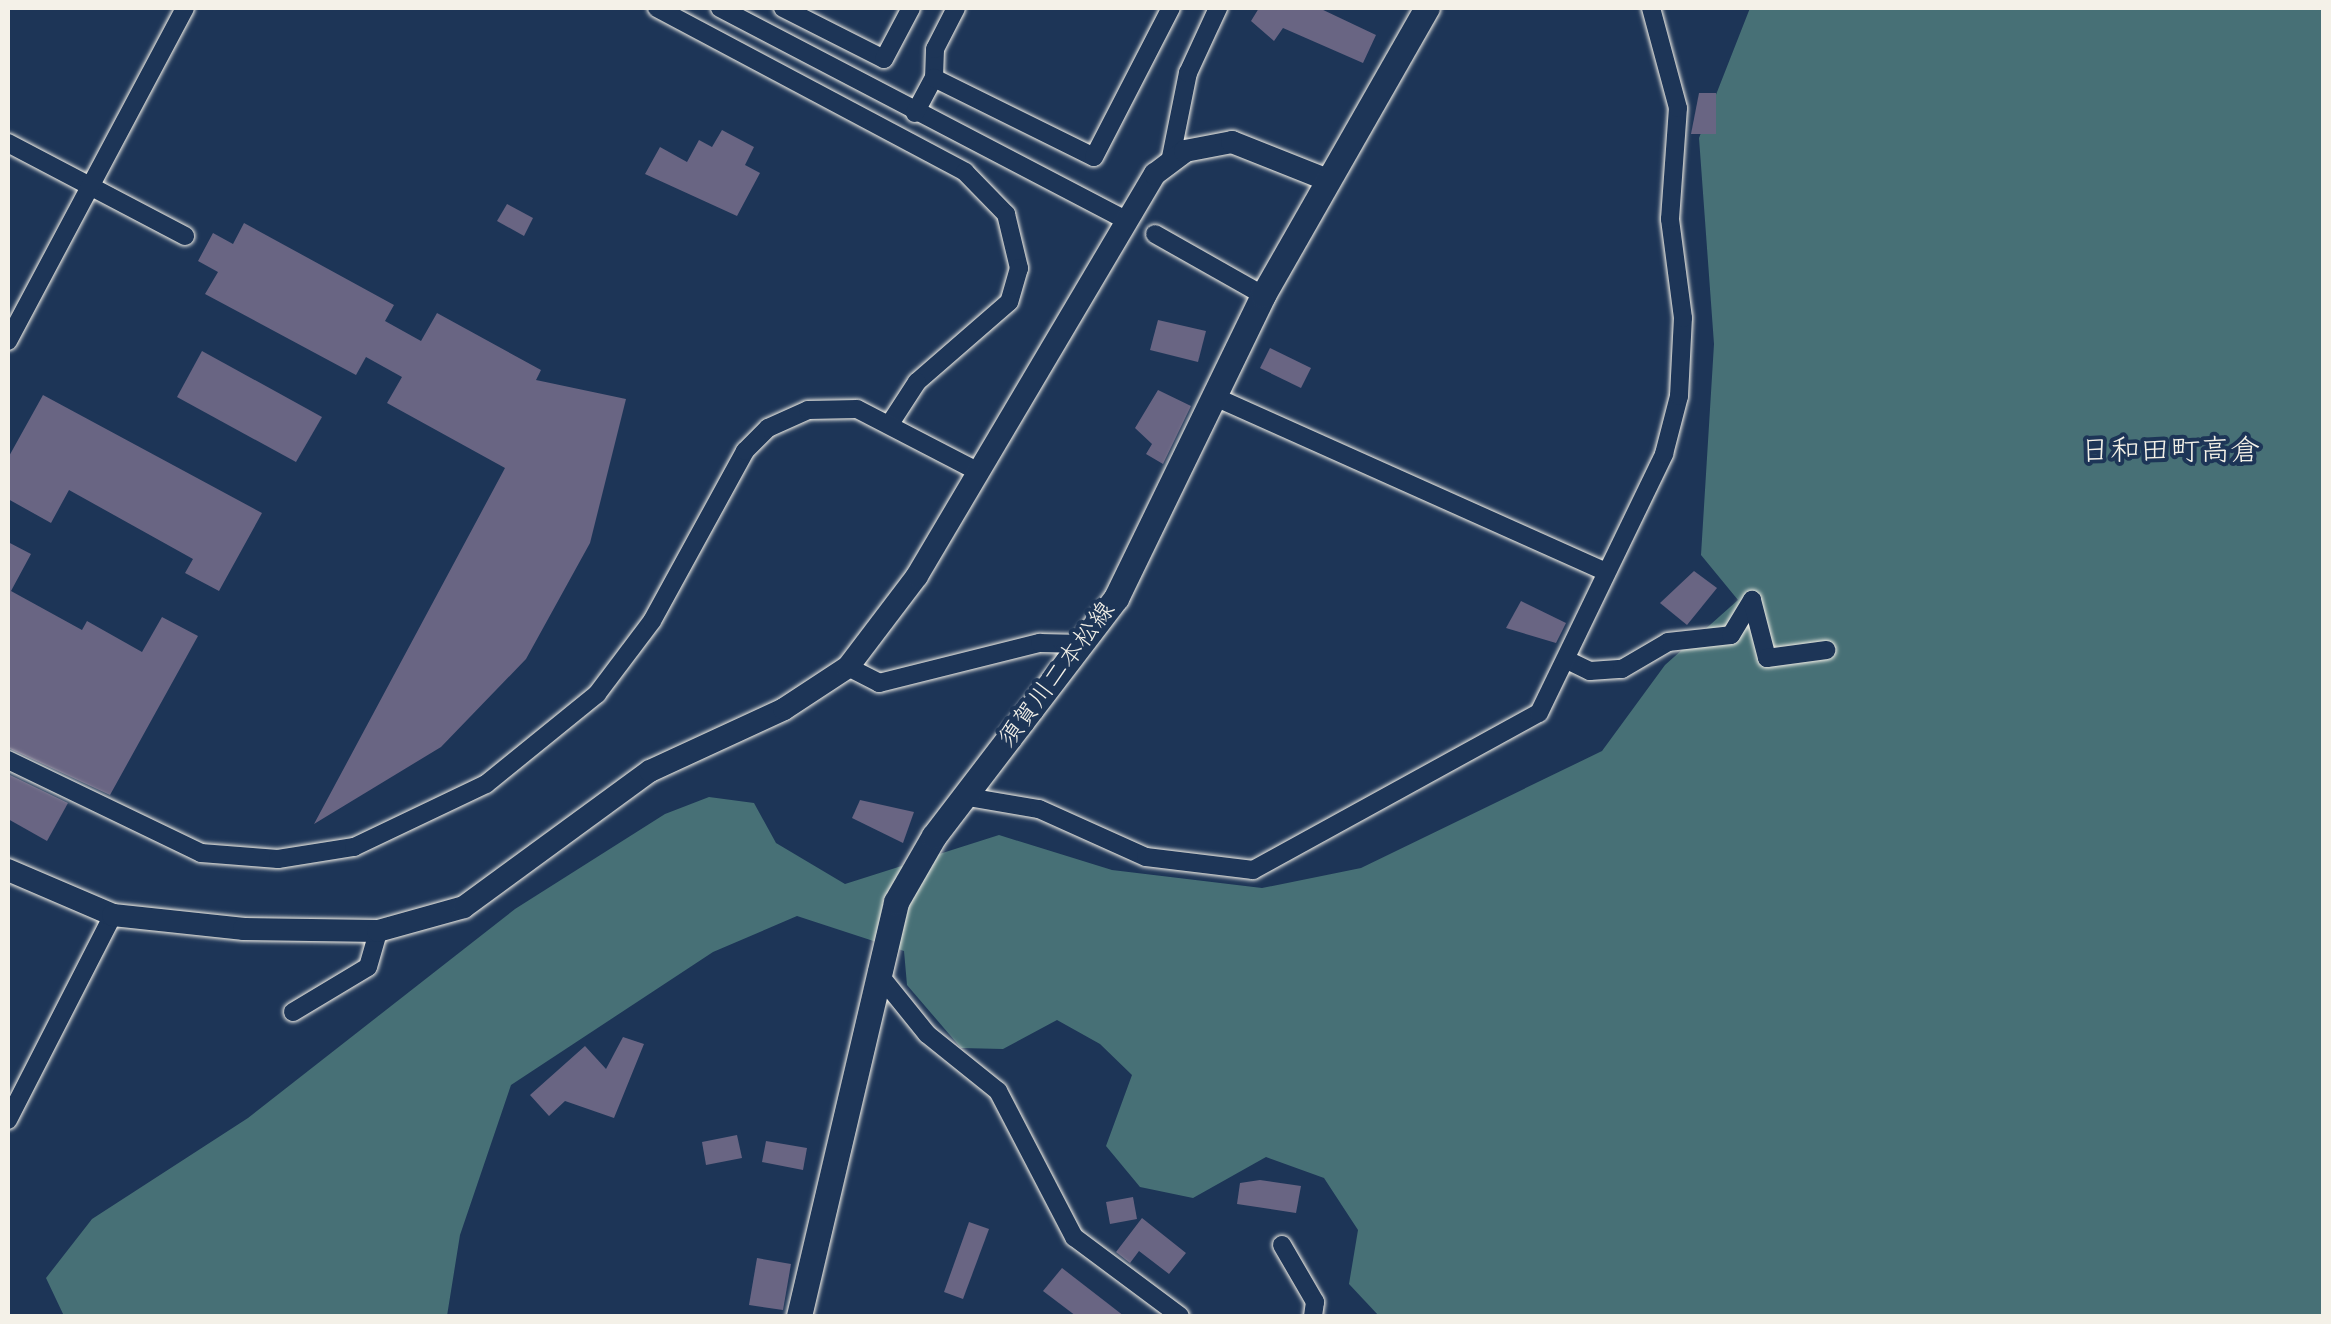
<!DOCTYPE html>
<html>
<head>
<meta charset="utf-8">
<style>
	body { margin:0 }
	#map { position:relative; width:2331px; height:1324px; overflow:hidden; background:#1d3557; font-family:"Balsamiq Sans","Klee One",sans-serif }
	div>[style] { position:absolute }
	.green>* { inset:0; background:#477076 }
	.building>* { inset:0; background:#696583 }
	.roads { filter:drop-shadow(0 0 2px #f4f1e8) drop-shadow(0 0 2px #f4f1e8) }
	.minor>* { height:18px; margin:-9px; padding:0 9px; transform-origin:9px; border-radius:9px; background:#1d3557 }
	.tertiary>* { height:22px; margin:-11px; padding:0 11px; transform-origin:11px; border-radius:11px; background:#1d3557 }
	.secondary>* { height:25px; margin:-12.5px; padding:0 12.5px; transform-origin:12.5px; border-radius:12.5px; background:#1d3557 }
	span { translate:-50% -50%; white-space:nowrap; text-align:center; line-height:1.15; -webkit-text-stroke:8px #1d3557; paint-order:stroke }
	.street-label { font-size:25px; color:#f4f1e8 }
	.quarter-label { font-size:30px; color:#f4f1e8 }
	.frame { position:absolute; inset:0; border:10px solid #f4f1e8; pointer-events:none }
</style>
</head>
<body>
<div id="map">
	<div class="green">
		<i style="clip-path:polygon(1750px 8px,2323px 8px,2323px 1316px,1379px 1316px,1349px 1284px,1358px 1230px,1324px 1178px,1266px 1157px,1193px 1198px,1140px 1187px,1106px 1146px,1132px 1075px,1100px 1044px,1057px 1020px,1003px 1049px,961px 1048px,907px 985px,904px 951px,797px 916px,713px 952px,511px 1085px,460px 1235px,447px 1316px,64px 1316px,46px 1278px,92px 1219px,248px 1118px,515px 909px,665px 814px,709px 797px,754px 803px,776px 843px,845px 884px,999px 835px,1112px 870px,1262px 888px,1361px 868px,1602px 751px,1665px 665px,1738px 600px,1701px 555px,1714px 344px,1699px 138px)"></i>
	</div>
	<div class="building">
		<i style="clip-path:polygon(1259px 8px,1319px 8px,1376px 35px,1363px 63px,1283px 28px,1274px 41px,1251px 21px)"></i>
		<i style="clip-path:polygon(1699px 93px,1716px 93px,1716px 134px,1691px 134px)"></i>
		<i style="clip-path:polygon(722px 130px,754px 147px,745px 165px,760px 173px,737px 216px,645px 174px,660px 147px,687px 162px,699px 140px,712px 147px)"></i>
		<i style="clip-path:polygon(507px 204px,533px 218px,524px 236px,497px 221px)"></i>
		<i style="clip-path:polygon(244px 223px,394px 305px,385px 321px,421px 341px,437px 313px,541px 370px,536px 380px,626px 399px,590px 543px,526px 659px,441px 747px,314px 824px,505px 468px,387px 403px,402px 377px,366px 357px,356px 375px,205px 294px,218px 272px,198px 261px,213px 233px,233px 244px)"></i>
		<i style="clip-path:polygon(1158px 320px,1206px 331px,1198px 362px,1150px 350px)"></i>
		<i style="clip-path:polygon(1270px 348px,1311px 368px,1301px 388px,1260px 368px)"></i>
		<i style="clip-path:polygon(202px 351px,322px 417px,296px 462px,177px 397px)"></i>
		<i style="clip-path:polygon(1158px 390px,1191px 406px,1163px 464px,1146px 454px,1152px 444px,1135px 428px)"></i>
		<i style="clip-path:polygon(43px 395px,262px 513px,219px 591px,185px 573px,193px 559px,69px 490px,51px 523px,8px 499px,8px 458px)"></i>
		<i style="clip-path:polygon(8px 542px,31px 554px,11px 591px,82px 630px,87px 621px,142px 652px,162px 617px,198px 636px,110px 795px,8px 748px)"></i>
		<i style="clip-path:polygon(1694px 571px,1717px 588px,1687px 625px,1660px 603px)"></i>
		<i style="clip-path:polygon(1521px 601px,1566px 623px,1556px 643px,1506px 628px)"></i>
		<i style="clip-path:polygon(8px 774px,68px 803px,47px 841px,8px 819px)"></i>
		<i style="clip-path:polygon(860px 800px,914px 812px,903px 843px,852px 818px)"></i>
		<i style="clip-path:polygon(623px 1037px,644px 1044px,614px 1118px,565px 1101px,549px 1116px,530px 1095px,585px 1046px,606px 1069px)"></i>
		<i style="clip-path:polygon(737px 1135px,742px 1158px,706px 1165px,702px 1142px)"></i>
		<i style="clip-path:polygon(766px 1141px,807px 1148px,803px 1170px,762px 1162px)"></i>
		<i style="clip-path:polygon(1260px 1180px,1301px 1186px,1296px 1213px,1237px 1204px,1240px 1183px)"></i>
		<i style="clip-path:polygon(1133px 1197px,1137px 1219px,1110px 1224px,1106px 1202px)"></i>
		<i style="clip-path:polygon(1142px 1218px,1186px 1253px,1169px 1274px,1139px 1251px,1130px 1263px,1116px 1252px)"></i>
		<i style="clip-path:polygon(969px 1222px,989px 1229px,963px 1299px,944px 1292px)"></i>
		<i style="clip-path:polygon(757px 1258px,791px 1264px,783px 1310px,749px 1305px)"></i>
		<i style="clip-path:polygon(1062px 1268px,1124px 1316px,1076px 1316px,1043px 1291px)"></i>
	</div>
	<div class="roads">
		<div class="minor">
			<i style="left:657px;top:8px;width:349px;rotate:28deg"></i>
			<i style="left:965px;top:172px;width:59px;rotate:45.7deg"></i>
			<i style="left:1006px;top:214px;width:56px;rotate:76.5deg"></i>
			<i style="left:1019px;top:268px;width:35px;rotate:106deg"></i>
			<i style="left:1009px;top:302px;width:122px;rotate:139deg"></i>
			<i style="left:917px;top:382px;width:48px;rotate:123deg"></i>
			<i style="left:720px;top:8px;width:455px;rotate:27.6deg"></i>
			<i style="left:783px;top:8px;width:113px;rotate:26.8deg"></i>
			<i style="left:884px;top:59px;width:58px;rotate:-62.1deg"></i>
			<i style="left:934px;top:78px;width:29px;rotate:-88deg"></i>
			<i style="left:935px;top:49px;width:46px;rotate:-62.9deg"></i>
			<i style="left:915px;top:113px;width:40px;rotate:-62deg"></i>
			<i style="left:934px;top:78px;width:178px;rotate:26.3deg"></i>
			<i style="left:1094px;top:157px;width:168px;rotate:-62.7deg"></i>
			<i style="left:8px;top:143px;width:200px;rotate:27.7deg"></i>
			<i style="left:1170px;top:162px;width:91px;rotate:-78.6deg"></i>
			<i style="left:1188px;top:73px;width:72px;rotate:-65.2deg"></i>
			<i style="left:1155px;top:234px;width:124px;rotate:29.5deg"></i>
			<i style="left:8px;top:341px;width:377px;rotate:-62deg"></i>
			<i style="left:1215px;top:397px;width:426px;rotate:24.1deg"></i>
			<i style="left:1567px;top:660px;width:25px;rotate:26deg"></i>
			<i style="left:1590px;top:671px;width:32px;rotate:-4deg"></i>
			<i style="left:1622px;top:669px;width:53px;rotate:-30.4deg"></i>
			<i style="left:1668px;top:642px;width:63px;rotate:-6.3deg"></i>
			<i style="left:1731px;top:635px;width:41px;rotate:-59deg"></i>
			<i style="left:1752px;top:600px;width:60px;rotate:75.5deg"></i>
			<i style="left:1767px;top:658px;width:60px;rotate:-7.7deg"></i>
			<i style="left:848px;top:667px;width:35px;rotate:27deg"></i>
			<i style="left:879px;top:683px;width:166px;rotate:-14deg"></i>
			<i style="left:1040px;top:643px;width:44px;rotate:1.3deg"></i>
			<i style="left:8px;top:760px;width:214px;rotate:25.7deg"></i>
			<i style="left:201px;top:853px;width:77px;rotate:4.5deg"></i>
			<i style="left:278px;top:859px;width:77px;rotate:-9deg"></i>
			<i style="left:354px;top:847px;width:146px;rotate:-25.5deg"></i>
			<i style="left:486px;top:784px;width:143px;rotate:-39deg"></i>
			<i style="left:597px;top:694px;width:91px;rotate:-53deg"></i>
			<i style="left:652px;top:621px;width:194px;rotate:-61.3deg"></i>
			<i style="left:745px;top:451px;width:33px;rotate:-45deg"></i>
			<i style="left:768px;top:428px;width:44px;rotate:-24.2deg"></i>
			<i style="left:808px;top:410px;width:49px;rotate:-1.2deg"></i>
			<i style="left:857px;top:409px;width:133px;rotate:27.3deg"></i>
			<i style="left:962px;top:796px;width:78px;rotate:9.6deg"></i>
			<i style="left:1039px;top:809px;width:117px;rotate:24.2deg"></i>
			<i style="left:1146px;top:857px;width:108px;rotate:6.9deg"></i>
			<i style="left:1253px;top:870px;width:326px;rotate:-28.8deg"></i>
			<i style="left:1539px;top:713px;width:288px;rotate:-64.2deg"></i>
			<i style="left:1664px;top:454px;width:60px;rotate:-75.5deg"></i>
			<i style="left:1679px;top:396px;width:78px;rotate:-87.1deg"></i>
			<i style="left:1683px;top:318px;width:100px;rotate:-97.5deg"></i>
			<i style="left:1670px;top:219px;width:111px;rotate:-85.9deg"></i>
			<i style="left:1678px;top:108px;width:104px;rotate:-105.1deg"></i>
			<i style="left:877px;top:972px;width:80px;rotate:51.1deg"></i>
			<i style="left:927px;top:1034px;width:91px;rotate:38.8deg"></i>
			<i style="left:998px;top:1091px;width:165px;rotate:62.5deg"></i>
			<i style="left:1074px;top:1237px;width:132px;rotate:36.7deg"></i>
			<i style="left:293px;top:1012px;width:87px;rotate:-31deg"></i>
			<i style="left:368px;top:967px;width:37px;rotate:-74deg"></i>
			<i style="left:8px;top:1120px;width:230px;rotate:-62.9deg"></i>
			<i style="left:1282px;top:1245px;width:66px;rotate:59.9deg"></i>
			<i style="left:1315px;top:1302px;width:14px;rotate:98deg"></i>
		</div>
		<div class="tertiary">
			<i style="left:8px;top:870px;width:114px;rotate:23.2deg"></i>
			<i style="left:113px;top:915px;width:132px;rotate:6.1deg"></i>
			<i style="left:244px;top:929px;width:134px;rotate:0.9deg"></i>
			<i style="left:378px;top:931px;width:89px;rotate:-15.6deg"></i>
			<i style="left:464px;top:907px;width:230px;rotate:-36.2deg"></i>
			<i style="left:650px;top:771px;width:148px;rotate:-24.8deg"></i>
			<i style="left:784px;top:709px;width:77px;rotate:-33.3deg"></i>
			<i style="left:848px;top:667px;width:114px;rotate:-52.8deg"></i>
			<i style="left:917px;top:576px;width:467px;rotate:-59.4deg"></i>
			<i style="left:1155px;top:174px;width:38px;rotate:-37deg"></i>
			<i style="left:1185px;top:151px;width:48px;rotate:-10.8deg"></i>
			<i style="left:1232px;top:142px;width:105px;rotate:21.7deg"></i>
		</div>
		<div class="secondary">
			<i style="left:799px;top:1316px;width:425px;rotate:-76.8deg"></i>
			<i style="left:896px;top:902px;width:76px;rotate:-60.1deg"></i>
			<i style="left:934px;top:836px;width:300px;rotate:-52.6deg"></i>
			<i style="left:1116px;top:598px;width:337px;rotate:-64.1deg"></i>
			<i style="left:1263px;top:295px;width:331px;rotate:-60.3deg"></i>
		</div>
	</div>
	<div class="street-label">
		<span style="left:1057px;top:675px;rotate:-53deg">須賀川二本松線</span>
	</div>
	<div class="quarter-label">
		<span style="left:2170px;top:451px">日和田町高倉</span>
	</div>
	<div class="frame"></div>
</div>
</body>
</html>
